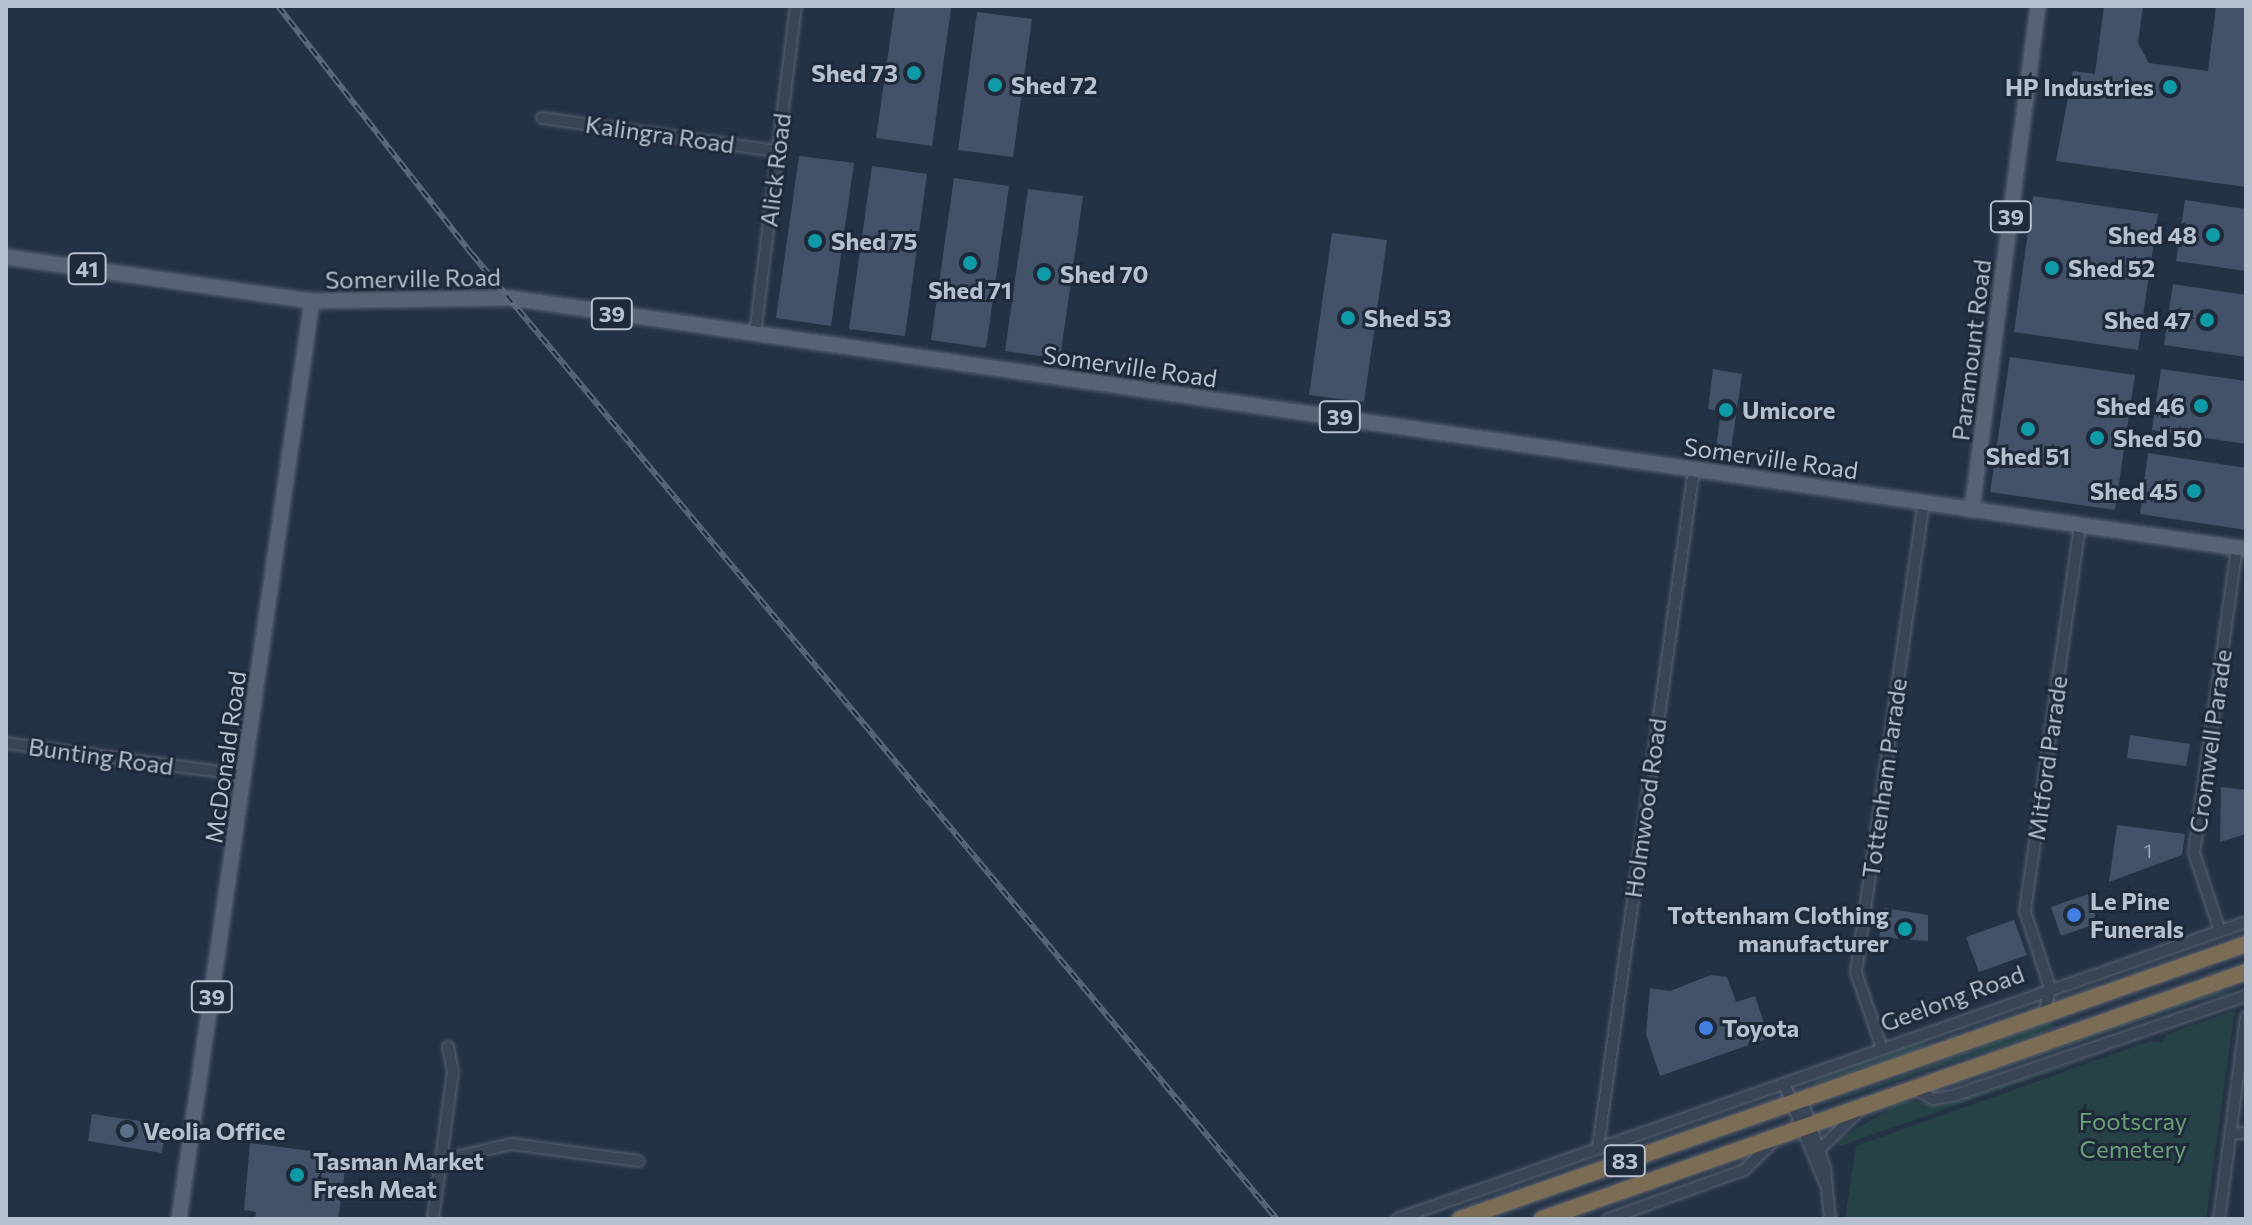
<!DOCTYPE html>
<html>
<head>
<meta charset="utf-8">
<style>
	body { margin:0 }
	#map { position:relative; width:2252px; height:1225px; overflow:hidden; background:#243245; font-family:Commissioner,sans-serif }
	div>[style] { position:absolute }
	.green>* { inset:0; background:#264246 }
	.building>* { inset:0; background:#435268 }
	.roads { filter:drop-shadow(0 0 2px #586272) drop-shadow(0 0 2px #586272) }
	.minor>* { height:10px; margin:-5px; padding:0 5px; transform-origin:5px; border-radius:5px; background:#394454 }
	.major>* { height:14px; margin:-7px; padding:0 7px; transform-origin:7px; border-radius:7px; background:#576374 }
	.highway>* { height:16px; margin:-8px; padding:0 8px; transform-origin:8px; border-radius:8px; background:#7b6c55 }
	.rail>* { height:6px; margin-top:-3px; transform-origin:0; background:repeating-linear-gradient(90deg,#1e293a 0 9px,#5b687c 0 18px); box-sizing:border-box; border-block:2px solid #5b687c }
	.dots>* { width:22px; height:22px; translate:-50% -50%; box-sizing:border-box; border:4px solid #1e293a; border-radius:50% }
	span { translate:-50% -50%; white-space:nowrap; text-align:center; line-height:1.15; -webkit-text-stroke:6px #1e293a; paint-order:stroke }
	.number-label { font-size:20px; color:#9aa4b4 }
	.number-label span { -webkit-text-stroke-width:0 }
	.shield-label span { padding:2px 6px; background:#1e293a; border:2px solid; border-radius:6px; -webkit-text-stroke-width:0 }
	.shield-label { font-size:22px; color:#b7c0ce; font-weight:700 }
	.poi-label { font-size:24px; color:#b7c0ce; font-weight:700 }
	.right { translate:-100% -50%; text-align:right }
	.left { translate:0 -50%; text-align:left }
	.street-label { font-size:24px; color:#b7c0ce }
	.park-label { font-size:24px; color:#6ba178 }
	.frame { position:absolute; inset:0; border:8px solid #b7c0ce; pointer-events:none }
</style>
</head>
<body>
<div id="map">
	<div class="green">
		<i style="clip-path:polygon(2219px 990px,2233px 994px,2199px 1000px,1929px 1094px)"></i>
		<i style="clip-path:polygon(2235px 1010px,2206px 1219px,1845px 1219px,1856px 1146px,2150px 1041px,2162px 1043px,2167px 1034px)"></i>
		<i style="clip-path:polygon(2051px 1021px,2054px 1027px,2040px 1034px,1822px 1105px)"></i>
		<i style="clip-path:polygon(1934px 1034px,1920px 1049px,1812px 1085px,1817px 1078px)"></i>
		<i style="clip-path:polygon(2130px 1044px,1840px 1146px,1836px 1141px,1904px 1100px,1944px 1105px)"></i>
	</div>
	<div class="building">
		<i style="clip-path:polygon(895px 6px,951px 8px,932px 146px,876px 138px)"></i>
		<i style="clip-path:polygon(2104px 6px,2143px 6px,2138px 43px,2149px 63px,2208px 71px,2216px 6px,2246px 6px,2246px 187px,2056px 161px,2073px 71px,2095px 74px)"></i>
		<i style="clip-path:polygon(977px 12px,1032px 19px,1013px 157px,958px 150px)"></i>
		<i style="clip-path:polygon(799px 156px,854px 163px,831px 326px,776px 318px)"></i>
		<i style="clip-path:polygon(872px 166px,927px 174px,905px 336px,849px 329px)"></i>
		<i style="clip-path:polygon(954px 178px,1009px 186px,986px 348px,931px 340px)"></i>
		<i style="clip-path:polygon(1028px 189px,1083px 196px,1060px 359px,1005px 351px)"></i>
		<i style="clip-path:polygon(2033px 196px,2158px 214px,2138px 350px,2014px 332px)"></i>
		<i style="clip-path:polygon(2185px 200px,2246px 209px,2246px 271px,2176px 261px)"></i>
		<i style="clip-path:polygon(1332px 233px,1387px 240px,1364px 402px,1309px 395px)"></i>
		<i style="clip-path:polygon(2173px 284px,2246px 295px,2246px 357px,2164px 345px)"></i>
		<i style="clip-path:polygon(2010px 357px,2135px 375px,2115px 510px,1990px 492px)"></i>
		<i style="clip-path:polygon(1713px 369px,1742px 374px,1731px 450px,1716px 448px,1721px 411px,1708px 409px)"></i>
		<i style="clip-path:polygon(2161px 369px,2246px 381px,2246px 444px,2152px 430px)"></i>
		<i style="clip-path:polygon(2148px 453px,2246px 468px,2246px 530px,2140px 514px)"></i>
		<i style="clip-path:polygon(2130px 735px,2190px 744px,2186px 766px,2127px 758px)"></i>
		<i style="clip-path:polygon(2221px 787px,2246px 790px,2246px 834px,2220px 842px)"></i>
		<i style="clip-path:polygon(2117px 825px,2185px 834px,2182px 855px,2109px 882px)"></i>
		<i style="clip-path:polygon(2088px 894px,2098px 923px,2061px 936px,2051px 907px)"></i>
		<i style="clip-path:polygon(1884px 908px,1928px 915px,1928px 941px,1879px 937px)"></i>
		<i style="clip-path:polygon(2014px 920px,2027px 955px,1979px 972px,1966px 937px)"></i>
		<i style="clip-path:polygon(1711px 975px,1727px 977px,1736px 1002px,1755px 996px,1769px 1038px,1660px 1076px,1646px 1034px,1650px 988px,1670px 991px)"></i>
		<i style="clip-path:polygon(92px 1114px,166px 1125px,162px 1153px,88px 1141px)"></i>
		<i style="clip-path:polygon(250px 1143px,326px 1153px,325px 1161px,346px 1164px,338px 1219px,255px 1219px,256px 1212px,244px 1210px)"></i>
	</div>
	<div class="roads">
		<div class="minor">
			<i style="left:542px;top:118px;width:237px;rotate:8deg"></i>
			<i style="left:755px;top:334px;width:331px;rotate:-82.9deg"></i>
			<i style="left:6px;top:743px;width:240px;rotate:7.7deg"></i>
			<i style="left:2220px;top:931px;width:82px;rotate:-108.4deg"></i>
			<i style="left:2194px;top:853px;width:308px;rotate:-82deg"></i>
			<i style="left:2044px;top:1015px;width:28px;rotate:-77deg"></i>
			<i style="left:2050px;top:988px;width:81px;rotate:-108deg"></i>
			<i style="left:2025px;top:911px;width:390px;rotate:-81.9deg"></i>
			<i style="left:1882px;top:1049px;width:81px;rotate:-108.7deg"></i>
			<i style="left:1856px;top:972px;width:474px;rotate:-81.8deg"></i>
			<i style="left:1784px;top:1084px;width:107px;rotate:67.5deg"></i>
			<i style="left:1913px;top:1088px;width:23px;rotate:29deg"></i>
			<i style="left:1933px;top:1099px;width:20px;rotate:-9deg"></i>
			<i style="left:1953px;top:1096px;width:309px;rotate:-18.9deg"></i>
			<i style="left:1801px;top:1098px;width:74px;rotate:71.1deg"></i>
			<i style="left:1825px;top:1168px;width:51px;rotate:84.4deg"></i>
			<i style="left:2231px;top:1134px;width:15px;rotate:-4deg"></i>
			<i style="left:1598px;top:1147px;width:685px;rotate:-81.94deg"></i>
			<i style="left:1820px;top:1149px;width:62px;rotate:-44.3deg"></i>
			<i style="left:442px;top:1160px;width:72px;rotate:-12.9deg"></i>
			<i style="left:512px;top:1144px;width:128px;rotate:7.6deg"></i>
			<i style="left:433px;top:1219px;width:148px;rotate:-82.3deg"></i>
			<i style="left:453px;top:1072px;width:26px;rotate:-101deg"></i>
			<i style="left:1397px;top:1219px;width:899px;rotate:-19.28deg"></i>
			<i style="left:1608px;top:1219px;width:145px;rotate:-19.8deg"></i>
			<i style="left:1744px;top:1170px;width:43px;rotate:-44.1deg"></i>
			<i style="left:2219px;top:1219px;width:204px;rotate:-82.4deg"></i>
		</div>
		<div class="major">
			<i style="left:6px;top:257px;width:309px;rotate:8.2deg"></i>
			<i style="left:312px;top:301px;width:198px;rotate:-0.9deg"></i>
			<i style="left:510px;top:298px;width:1754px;rotate:8.23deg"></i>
			<i style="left:1972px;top:510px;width:508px;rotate:-82.54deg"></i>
			<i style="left:179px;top:1219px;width:928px;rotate:-81.76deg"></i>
		</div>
		<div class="highway">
			<i style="left:1460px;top:1219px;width:833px;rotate:-19.28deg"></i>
			<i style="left:1542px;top:1219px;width:746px;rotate:-19.33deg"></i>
		</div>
	</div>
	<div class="rail">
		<i style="left:278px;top:6px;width:315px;rotate:52deg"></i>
		<i style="left:472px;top:254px;width:1257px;rotate:50.17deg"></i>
	</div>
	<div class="dots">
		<i style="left:914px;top:73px;background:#0f9aa8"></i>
		<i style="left:995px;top:85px;background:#0f9aa8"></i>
		<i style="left:2170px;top:87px;background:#0f9aa8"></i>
		<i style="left:2213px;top:235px;background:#0f9aa8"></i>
		<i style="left:815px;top:241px;background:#0f9aa8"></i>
		<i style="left:970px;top:263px;background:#0f9aa8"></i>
		<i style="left:2052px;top:268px;background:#0f9aa8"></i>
		<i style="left:1044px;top:274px;background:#0f9aa8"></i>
		<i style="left:1348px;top:318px;background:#0f9aa8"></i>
		<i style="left:2207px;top:320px;background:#0f9aa8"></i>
		<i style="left:2201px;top:406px;background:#0f9aa8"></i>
		<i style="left:1726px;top:410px;background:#0f9aa8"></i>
		<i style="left:2028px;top:429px;background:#0f9aa8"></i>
		<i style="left:2097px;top:438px;background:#0f9aa8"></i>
		<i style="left:2194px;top:491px;background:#0f9aa8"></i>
		<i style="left:2074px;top:915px;background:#3f7fe0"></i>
		<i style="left:1905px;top:929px;background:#0f9aa8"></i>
		<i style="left:1706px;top:1028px;background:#3f7fe0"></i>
		<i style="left:127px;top:1131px;background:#5c6f8a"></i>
		<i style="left:297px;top:1175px;background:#0f9aa8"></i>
	</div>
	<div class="number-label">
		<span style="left:2148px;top:850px">1</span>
	</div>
	<div class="shield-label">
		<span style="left:2011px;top:217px">39</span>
		<span style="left:87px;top:269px">41</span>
		<span style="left:612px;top:314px">39</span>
		<span style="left:1340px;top:417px">39</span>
		<span style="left:212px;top:997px">39</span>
		<span style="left:1625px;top:1161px">83</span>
	</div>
	<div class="poi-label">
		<span class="right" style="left:898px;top:73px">Shed 73</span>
		<span class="left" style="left:1011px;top:85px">Shed 72</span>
		<span class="right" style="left:2154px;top:87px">HP Industries</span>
		<span class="right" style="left:2197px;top:235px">Shed 48</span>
		<span class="left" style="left:831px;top:241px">Shed 75</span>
		<span class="left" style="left:2068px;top:268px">Shed 52</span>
		<span class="left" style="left:1060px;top:274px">Shed 70</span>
		<span style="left:970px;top:290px">Shed 71</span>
		<span class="left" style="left:1364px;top:318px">Shed 53</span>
		<span class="right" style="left:2191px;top:320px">Shed 47</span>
		<span class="right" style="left:2185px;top:406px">Shed 46</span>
		<span class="left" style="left:1742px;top:410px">Umicore</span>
		<span class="left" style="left:2113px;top:438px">Shed 50</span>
		<span style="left:2028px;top:456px">Shed 51</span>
		<span class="right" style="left:2178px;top:491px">Shed 45</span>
		<span class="left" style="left:2090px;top:915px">Le Pine<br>Funerals</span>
		<span class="right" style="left:1889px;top:929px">Tottenham Clothing<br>manufacturer</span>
		<span class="left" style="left:1722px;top:1028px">Toyota</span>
		<span class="left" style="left:143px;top:1131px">Veolia Office</span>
		<span class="left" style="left:313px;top:1175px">Tasman Market<br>Fresh Meat</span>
	</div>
	<div class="street-label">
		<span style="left:660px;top:134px;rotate:8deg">Kalingra Road</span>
		<span style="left:775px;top:170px;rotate:-83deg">Alick Road</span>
		<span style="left:413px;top:278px;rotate:-1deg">Somerville Road</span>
		<span style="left:1971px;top:350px;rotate:-83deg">Paramount Road</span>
		<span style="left:1130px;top:366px;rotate:8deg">Somerville Road</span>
		<span style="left:1771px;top:458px;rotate:8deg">Somerville Road</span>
		<span style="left:2210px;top:741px;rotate:-82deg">Cromwell Parade</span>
		<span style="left:101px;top:756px;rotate:8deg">Bunting Road</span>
		<span style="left:225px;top:757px;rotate:-82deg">McDonald Road</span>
		<span style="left:2047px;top:758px;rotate:-82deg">Mitford Parade</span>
		<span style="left:1884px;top:778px;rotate:-82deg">Tottenham Parade</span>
		<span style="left:1645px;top:808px;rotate:-82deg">Holmwood Road</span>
		<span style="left:1952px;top:998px;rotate:-20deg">Geelong Road</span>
	</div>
	<div class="park-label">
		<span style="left:2133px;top:1135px">Footscray<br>Cemetery</span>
	</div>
	<div class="frame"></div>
</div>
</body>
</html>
